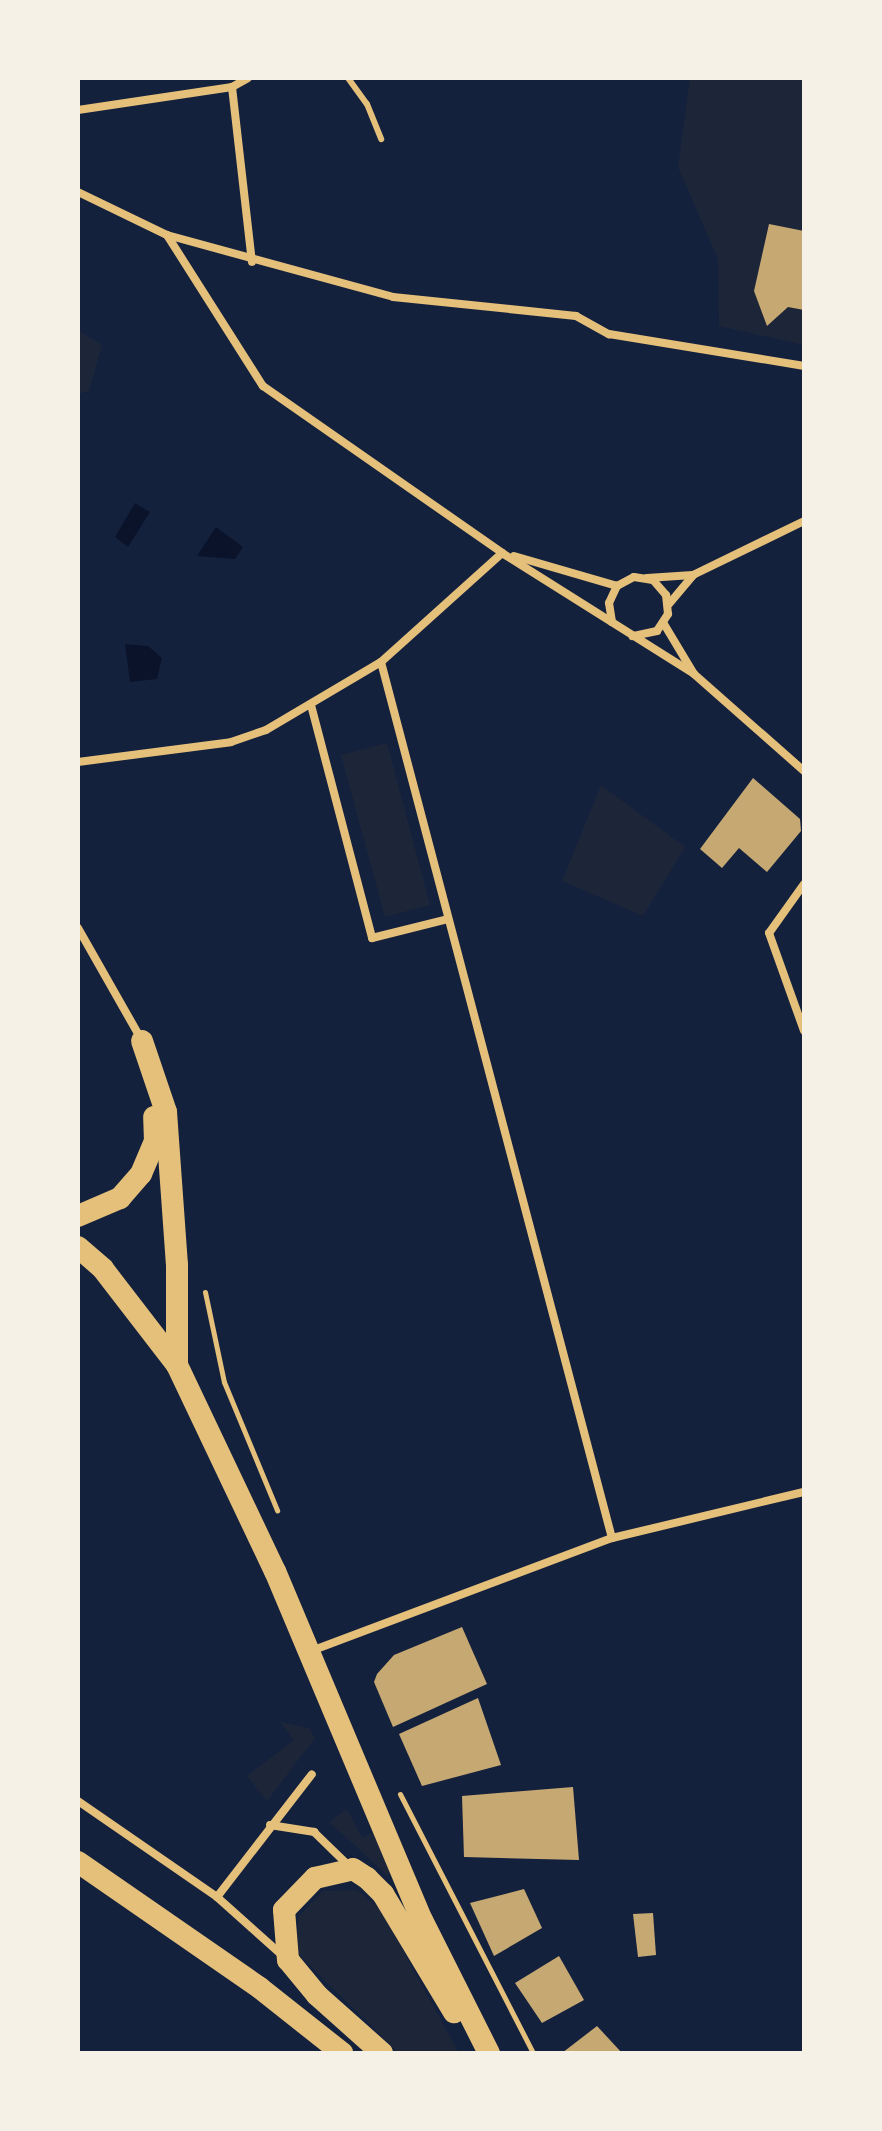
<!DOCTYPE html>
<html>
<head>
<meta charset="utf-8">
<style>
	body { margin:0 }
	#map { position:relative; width:882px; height:2131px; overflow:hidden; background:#14213d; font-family:"Exo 2",sans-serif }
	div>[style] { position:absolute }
	.green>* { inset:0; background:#1d2539 }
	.water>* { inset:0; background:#0b132b }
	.building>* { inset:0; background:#c6a872 }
	.path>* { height:5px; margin:-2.5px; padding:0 2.5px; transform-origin:2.5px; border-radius:2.5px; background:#e5c07b }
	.service>* { height:6px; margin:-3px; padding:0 3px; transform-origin:3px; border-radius:3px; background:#e5c07b }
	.minor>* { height:8px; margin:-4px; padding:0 4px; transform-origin:4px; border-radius:4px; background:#e5c07b }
	.trunk>* { height:22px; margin:-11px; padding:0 11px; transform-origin:11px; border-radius:11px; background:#e5c07b }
	span { translate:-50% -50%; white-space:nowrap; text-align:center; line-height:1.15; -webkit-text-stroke:7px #f6f1e7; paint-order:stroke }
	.frame { position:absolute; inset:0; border:80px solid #f6f1e7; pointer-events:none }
</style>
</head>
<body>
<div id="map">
	<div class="green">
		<i style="clip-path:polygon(690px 78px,804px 78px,804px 345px,719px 326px,718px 259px,678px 167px)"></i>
		<i style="clip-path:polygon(78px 330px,102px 345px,89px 391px,78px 394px)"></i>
		<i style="clip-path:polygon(387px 743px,430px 905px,385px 917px,341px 755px)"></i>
		<i style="clip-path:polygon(601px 785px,685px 847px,643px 916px,562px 881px)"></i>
		<i style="clip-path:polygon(280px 1722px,309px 1728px,315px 1738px,267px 1801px,247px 1776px,294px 1740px)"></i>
		<i style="clip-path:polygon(347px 1809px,362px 1838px,375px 1831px,392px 1872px,388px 1876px,329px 1822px)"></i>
		<i style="clip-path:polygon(357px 1890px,381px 1910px,459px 2053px,399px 2053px,295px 1951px,299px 1916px,323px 1891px)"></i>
	</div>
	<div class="water">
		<i style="clip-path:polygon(135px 503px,150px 512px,128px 547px,115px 537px)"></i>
		<i style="clip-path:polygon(216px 527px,243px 547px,235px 559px,197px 556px)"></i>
		<i style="clip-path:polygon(125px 644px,148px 646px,162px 658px,157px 679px,130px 682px)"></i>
	</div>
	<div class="building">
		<i style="clip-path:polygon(769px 224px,804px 231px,804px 310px,788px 307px,767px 326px,754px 291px)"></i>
		<i style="clip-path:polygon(753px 778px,800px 819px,801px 831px,767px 872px,739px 848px,722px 868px,700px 849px)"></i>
		<i style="clip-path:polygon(462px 1627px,487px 1684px,393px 1727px,374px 1682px,377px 1674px,394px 1655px)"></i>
		<i style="clip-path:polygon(478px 1698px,501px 1765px,422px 1786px,399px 1734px)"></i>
		<i style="clip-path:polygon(573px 1787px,579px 1860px,464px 1857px,462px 1796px)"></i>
		<i style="clip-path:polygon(524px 1889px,542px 1928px,494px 1956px,470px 1903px)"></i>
		<i style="clip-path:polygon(653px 1913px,656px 1955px,638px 1957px,633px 1914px)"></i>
		<i style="clip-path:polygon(559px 1956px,584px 2000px,542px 2023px,515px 1983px)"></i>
		<i style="clip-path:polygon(597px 2026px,622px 2053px,562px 2053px)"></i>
	</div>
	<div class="path">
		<i style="left:205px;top:1292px;width:92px;rotate:78.1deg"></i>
		<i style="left:224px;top:1382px;width:139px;rotate:67.5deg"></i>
		<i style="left:400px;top:1794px;width:291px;rotate:62.8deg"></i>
	</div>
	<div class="service">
		<i style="left:348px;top:78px;width:32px;rotate:54deg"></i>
		<i style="left:367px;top:104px;width:38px;rotate:68deg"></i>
	</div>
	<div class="minor">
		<i style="left:232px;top:87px;width:176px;rotate:83.5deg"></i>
		<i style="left:78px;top:110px;width:156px;rotate:-8.5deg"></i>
		<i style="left:232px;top:87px;width:18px;rotate:-29deg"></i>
		<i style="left:78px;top:192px;width:99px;rotate:25.8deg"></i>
		<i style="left:167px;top:235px;width:234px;rotate:15.3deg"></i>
		<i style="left:393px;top:297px;width:184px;rotate:5.9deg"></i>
		<i style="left:576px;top:316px;width:38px;rotate:29deg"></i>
		<i style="left:609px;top:334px;width:198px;rotate:9.3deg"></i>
		<i style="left:167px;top:235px;width:179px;rotate:57.6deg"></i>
		<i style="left:263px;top:386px;width:292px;rotate:34.9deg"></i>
		<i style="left:502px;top:553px;width:227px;rotate:32.2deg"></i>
		<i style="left:694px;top:674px;width:147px;rotate:41.4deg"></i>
		<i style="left:514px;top:556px;width:107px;rotate:16.2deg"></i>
		<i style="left:647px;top:578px;width:46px;rotate:-3.7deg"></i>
		<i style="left:693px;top:575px;width:123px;rotate:-25.9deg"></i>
		<i style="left:669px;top:604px;width:38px;rotate:-50deg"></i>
		<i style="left:612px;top:622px;width:19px;rotate:-99deg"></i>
		<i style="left:609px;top:603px;width:19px;rotate:-65deg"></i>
		<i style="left:617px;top:586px;width:19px;rotate:-28deg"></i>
		<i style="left:634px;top:577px;width:19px;rotate:9deg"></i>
		<i style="left:653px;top:580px;width:20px;rotate:49deg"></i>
		<i style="left:666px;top:595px;width:19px;rotate:84deg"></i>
		<i style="left:668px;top:614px;width:20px;rotate:123deg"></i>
		<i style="left:657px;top:631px;width:25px;rotate:168deg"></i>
		<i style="left:664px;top:624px;width:58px;rotate:59deg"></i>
		<i style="left:381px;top:662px;width:906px;rotate:75.23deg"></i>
		<i style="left:311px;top:705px;width:241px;rotate:75.3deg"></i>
		<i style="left:372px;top:938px;width:78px;rotate:-14deg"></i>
		<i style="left:78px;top:762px;width:154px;rotate:-7.4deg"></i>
		<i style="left:231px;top:742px;width:37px;rotate:-19deg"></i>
		<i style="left:266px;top:730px;width:134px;rotate:-30.6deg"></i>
		<i style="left:381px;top:662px;width:163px;rotate:-42deg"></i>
		<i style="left:804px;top:884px;width:60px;rotate:125.5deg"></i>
		<i style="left:769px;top:933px;width:104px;rotate:70.3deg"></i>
		<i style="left:78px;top:928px;width:128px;rotate:60.4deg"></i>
		<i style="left:311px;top:1651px;width:322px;rotate:-20.6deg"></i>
		<i style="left:612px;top:1538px;width:197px;rotate:-13.5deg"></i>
		<i style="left:78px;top:1801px;width:169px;rotate:34.6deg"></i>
		<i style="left:217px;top:1897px;width:90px;rotate:41.8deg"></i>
		<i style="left:270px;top:1825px;width:45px;rotate:9deg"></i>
		<i style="left:314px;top:1832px;width:50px;rotate:44.2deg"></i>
		<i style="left:217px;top:1897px;width:155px;rotate:-52.3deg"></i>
	</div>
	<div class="trunk">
		<i style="left:142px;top:1041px;width:75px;rotate:71.3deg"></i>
		<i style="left:166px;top:1112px;width:153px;rotate:85.9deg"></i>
		<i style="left:177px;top:1265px;width:100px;rotate:90deg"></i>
		<i style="left:78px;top:1216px;width:46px;rotate:-23.2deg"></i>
		<i style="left:120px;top:1198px;width:32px;rotate:-49deg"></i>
		<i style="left:141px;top:1174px;width:36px;rotate:-67deg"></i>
		<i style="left:155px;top:1141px;width:24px;rotate:-92deg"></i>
		<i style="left:78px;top:1247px;width:33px;rotate:41deg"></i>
		<i style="left:103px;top:1269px;width:121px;rotate:52.4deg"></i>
		<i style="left:177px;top:1365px;width:228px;rotate:64.6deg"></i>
		<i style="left:275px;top:1571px;width:379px;rotate:67.2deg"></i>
		<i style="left:422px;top:1920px;width:149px;rotate:63.3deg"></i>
		<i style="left:78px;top:1862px;width:221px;rotate:34.7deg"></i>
		<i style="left:260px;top:1988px;width:105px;rotate:38.4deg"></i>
		<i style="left:382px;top:2053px;width:87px;rotate:-138.3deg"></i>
		<i style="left:317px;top:1995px;width:45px;rotate:-129.6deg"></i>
		<i style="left:288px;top:1960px;width:50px;rotate:-94.6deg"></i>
		<i style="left:284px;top:1910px;width:45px;rotate:-45.9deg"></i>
		<i style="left:315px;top:1878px;width:39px;rotate:-13deg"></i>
		<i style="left:353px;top:1869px;width:17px;rotate:33deg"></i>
		<i style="left:367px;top:1878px;width:23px;rotate:45deg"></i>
		<i style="left:383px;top:1894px;width:138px;rotate:59deg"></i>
	</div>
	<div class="frame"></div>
</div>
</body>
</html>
